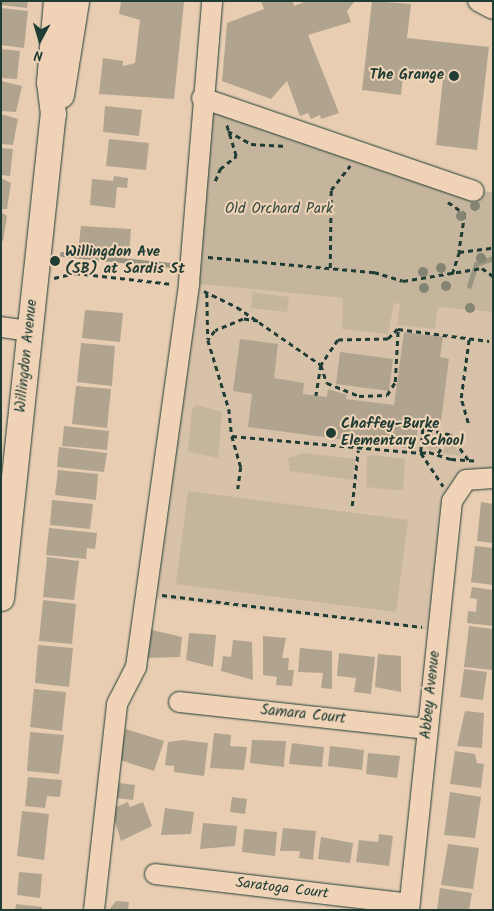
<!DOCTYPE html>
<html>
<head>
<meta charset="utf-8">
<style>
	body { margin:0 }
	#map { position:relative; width:494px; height:911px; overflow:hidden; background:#e8cdb2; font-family:Kalam,sans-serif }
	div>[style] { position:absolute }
	.built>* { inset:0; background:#d7c1a8 }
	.green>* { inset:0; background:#c6b59d }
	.round { border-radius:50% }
	.stream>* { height:4.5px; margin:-2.25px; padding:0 2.25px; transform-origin:2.25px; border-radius:2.25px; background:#989480 }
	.building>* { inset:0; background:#b0a48f }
	.path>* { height:2.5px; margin-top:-1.25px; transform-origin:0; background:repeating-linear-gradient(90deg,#1f3d34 0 5px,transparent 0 9px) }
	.roads { filter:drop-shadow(0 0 1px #1f3d34) drop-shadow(0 0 1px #1f3d34) }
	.minor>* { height:20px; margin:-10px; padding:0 10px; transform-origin:10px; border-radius:10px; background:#f0d3b7 }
	.major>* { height:25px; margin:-12.5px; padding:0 12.5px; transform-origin:12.5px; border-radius:12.5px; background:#f0d3b7 }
	.trees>* { width:10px; height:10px; margin:-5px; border-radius:50%; background:#838472 }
	.dots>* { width:14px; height:14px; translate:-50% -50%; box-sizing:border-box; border:2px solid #f0d3b7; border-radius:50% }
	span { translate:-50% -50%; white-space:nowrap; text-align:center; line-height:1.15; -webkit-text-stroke:4px #f0d3b7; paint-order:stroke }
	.poi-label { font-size:15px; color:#1f3d34; font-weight:700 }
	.right { translate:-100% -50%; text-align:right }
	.left { translate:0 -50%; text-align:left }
	.park-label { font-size:15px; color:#30493e }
	.street-label { font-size:15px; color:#1f3d34 }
	.frame { position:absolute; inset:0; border:2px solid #1f3d34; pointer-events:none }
	.north { position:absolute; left:15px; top:15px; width:50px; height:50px; -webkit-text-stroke:4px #f0d3b7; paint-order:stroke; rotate:186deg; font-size:14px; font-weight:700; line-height:20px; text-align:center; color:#1f3d34 }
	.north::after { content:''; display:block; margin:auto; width:18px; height:22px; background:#1f3d34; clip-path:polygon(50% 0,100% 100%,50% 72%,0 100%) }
</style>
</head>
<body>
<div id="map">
	<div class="built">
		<i style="clip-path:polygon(189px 283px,493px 312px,493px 469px,465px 471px,444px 496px,431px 630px,146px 597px)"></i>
	</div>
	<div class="green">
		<i style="clip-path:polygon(202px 98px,473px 191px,493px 192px,493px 312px,438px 307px,435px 329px,397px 325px,400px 304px,394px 303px,388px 334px,342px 329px,343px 298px,189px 283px)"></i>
		<i style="clip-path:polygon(253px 292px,289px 297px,287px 312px,251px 308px)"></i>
		<i style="clip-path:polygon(197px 405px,222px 412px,218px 458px,188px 452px,192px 409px)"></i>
		<i class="round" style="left:424px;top:434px;width:16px;height:16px"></i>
		<i style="clip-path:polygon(450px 440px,461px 454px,461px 456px,442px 453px)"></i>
		<i style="clip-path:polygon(303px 453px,355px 459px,353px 480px,290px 471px,288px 458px)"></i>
		<i style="clip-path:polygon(372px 455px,405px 459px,403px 491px,366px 487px,367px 457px)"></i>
		<i style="clip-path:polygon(188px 491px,408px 520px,396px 612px,176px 584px)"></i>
	</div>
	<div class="stream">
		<i style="left:62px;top:254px;width:119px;rotate:5.8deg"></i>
		<i style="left:469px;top:286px;width:23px;rotate:-72deg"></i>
		<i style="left:476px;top:264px;width:18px;rotate:-19deg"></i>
	</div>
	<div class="building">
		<i style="clip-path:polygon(1px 1px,28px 1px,27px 8px,1px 5px)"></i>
		<i style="clip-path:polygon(121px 1px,184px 2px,174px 99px,99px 94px,103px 58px,123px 61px,123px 66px,135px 63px,140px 20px,119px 14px)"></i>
		<i style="clip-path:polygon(261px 1px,293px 1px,294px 6px,307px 1px,355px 1px,347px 11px,351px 22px,308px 35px,339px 113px,321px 119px,320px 115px,311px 119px,308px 113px,300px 116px,287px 81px,271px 99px,222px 81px,227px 23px,264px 9px)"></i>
		<i style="clip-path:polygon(372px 1px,411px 4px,407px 38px,489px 47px,477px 150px,436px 145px,443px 78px,403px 74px,401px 95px,362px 90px)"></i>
		<i style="clip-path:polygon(1px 8px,28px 11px,24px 48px,1px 45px)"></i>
		<i style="clip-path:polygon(1px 49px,20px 51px,17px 79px,1px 78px)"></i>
		<i style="clip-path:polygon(1px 81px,22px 86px,16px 112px,1px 111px)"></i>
		<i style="clip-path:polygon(105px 106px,142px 110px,139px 136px,103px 132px)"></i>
		<i style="clip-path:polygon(1px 114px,18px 119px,13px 145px,1px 144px)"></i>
		<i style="clip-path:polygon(109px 139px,149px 143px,146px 170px,106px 166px)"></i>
		<i style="clip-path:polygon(1px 148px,13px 149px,10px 176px,1px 175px)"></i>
		<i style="clip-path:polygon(114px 176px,128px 178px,127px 188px,117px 187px,115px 208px,90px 205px,92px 179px,113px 181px)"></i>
		<i style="clip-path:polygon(1px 178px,11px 183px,7px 209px,1px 209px)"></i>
		<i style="clip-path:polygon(1px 212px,7px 216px,3px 241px,1px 241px)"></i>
		<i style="clip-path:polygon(81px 226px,131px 229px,129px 256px,78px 251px)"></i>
		<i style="clip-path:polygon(85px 310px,123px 313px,120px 342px,82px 338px)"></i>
		<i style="clip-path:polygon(404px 332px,443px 337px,440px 357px,449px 359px,441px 421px,419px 418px,415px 449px,248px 427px,252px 394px,233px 391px,240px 339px,278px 344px,274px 378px,304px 383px,303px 394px,327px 397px,328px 389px,347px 395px,346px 399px,394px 405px)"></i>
		<i style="clip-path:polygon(81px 343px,115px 346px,112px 386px,77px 382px)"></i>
		<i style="clip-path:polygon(340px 352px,393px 359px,389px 391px,336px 384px)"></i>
		<i style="clip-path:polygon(76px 386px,111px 389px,107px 428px,72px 424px)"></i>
		<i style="clip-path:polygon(64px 426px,109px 431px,107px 450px,62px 446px)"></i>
		<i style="clip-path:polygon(59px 447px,107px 453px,104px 472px,57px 467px)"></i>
		<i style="clip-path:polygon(58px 470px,98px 474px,96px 500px,55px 495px)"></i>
		<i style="clip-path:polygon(52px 500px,93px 504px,90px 529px,50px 525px)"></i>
		<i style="clip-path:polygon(481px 502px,493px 504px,493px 543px,477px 541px)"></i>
		<i style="clip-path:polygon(49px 528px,97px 533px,95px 549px,87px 548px,86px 559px,46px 555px)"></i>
		<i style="clip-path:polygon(475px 546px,493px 548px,493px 585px,471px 582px)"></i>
		<i style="clip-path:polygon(47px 557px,79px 561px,74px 600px,43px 597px)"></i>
		<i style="clip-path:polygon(472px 587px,493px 590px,493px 626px,467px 623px,468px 611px,476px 612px,477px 599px,470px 598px)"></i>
		<i style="clip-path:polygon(43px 600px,76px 604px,72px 644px,39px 641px)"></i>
		<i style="clip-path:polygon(469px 626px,493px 629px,493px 670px,464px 667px)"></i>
		<i style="clip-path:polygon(148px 629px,182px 637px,180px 657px,145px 658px)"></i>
		<i style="clip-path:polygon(189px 633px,216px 635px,213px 667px,186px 660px)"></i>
		<i style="clip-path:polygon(263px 636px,286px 638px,282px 658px,289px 658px,288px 670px,294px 670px,292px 686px,276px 685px,277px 677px,263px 675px)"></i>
		<i style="clip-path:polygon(233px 640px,252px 642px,253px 680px,221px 671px,223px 656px,231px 657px)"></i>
		<i style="clip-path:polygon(38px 645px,73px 648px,69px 687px,35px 683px)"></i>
		<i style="clip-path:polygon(300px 648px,332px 651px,332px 689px,321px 688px,323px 673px,298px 672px)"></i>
		<i style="clip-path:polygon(339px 653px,375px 657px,371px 694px,354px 692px,356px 678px,337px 676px)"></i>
		<i style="clip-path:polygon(378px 654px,401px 656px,401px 692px,375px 687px)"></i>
		<i style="clip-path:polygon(464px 669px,487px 672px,483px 700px,460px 697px)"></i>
		<i style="clip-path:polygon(34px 689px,66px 692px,62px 731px,30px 727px)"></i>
		<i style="clip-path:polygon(465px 711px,484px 713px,482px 748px,457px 746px)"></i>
		<i style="clip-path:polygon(126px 729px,164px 741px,154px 771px,117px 759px)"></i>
		<i style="clip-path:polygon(30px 732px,64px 735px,59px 774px,27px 771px)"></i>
		<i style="clip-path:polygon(214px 733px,231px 735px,230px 746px,247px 747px,244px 770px,210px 768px)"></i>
		<i style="clip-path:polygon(183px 740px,208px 743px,204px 776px,174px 772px,174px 766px,165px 765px,168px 742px)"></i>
		<i style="clip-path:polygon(252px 740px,286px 741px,284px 767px,250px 763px)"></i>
		<i style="clip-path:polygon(292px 743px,324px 747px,322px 767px,289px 764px)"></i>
		<i style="clip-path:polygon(330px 746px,364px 750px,362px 770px,328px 766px)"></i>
		<i style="clip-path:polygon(455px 751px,475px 754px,477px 763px,484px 764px,481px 788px,450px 784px)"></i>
		<i style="clip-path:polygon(368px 753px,400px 756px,397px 778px,366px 774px)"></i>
		<i style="clip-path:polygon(28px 777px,62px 780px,60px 797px,47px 796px,45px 808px,25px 806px)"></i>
		<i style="clip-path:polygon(119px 783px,135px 785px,133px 800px,117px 798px)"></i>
		<i style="clip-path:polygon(450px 792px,481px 797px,475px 838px,444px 835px)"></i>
		<i style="clip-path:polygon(232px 797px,247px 799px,245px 814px,230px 812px)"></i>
		<i style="clip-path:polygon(128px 802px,130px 807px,143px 802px,152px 826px,121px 841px,111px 809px)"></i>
		<i style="clip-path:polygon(165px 808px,194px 812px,191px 834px,161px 835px)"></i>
		<i style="clip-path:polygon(22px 811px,49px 814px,44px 860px,17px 856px)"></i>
		<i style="clip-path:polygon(203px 823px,237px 826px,235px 846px,200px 849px)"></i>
		<i style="clip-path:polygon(283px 828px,316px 831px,313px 860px,299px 858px,300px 851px,280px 851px)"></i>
		<i style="clip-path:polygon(244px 829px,277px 832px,275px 856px,242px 852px)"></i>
		<i style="clip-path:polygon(379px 834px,393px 836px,389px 866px,356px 862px,359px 840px,378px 842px)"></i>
		<i style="clip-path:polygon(321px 837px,353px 843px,350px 863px,318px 859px)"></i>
		<i style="clip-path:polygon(448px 844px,479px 848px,473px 889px,441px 885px)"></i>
		<i style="clip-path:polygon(19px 872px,42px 874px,40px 898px,17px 895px)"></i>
		<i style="clip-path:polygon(440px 888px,472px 893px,469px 910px,437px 910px)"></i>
		<i style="clip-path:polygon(116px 901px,129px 902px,128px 910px,109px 910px)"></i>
		<i style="clip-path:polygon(16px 904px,42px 907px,42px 910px,15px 910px)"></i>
	</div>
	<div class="path">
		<i style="left:228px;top:131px;width:26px;rotate:29deg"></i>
		<i style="left:251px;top:144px;width:36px;rotate:3deg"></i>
		<i style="left:215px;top:181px;width:13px;rotate:-67deg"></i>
		<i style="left:220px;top:169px;width:21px;rotate:-39deg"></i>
		<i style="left:236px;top:156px;width:34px;rotate:-107deg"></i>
		<i style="left:448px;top:202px;width:21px;rotate:35deg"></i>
		<i style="left:465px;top:214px;width:38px;rotate:99deg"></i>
		<i style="left:208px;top:257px;width:167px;rotate:5.2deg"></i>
		<i style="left:374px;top:272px;width:30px;rotate:17deg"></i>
		<i style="left:403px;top:281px;width:80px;rotate:-9.3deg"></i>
		<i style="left:482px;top:268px;width:14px;rotate:36deg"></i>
		<i style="left:330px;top:268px;width:78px;rotate:-89.3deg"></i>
		<i style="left:331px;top:190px;width:31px;rotate:-52deg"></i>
		<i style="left:452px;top:274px;width:23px;rotate:-72deg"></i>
		<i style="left:459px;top:252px;width:34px;rotate:-7deg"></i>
		<i style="left:54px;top:278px;width:22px;rotate:-13deg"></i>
		<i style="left:75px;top:273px;width:98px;rotate:6.5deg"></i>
		<i style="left:204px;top:291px;width:37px;rotate:26deg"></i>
		<i style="left:237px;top:307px;width:102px;rotate:34.6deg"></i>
		<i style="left:321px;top:365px;width:31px;rotate:99deg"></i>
		<i style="left:207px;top:293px;width:46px;rotate:88.8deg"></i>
		<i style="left:258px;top:321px;width:15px;rotate:-172deg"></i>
		<i style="left:243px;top:319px;width:30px;rotate:157deg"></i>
		<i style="left:215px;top:331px;width:11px;rotate:128deg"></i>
		<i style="left:208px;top:340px;width:72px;rotate:73.1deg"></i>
		<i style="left:229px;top:409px;width:27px;rotate:84deg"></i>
		<i style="left:232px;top:436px;width:190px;rotate:5.1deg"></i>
		<i style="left:421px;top:453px;width:40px;rotate:56deg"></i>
		<i style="left:398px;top:329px;width:14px;rotate:135deg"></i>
		<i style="left:388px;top:339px;width:50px;rotate:178.9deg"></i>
		<i style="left:338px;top:340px;width:30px;rotate:124deg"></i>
		<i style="left:321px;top:365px;width:19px;rotate:72deg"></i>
		<i style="left:327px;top:383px;width:35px;rotate:22deg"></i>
		<i style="left:359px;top:396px;width:28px;rotate:-2deg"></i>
		<i style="left:387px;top:395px;width:15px;rotate:-58deg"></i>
		<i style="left:395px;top:382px;width:53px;rotate:-86.8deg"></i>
		<i style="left:398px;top:329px;width:92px;rotate:7.5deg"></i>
		<i style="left:468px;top:423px;width:26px;rotate:-106deg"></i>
		<i style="left:461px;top:398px;width:60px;rotate:-82.3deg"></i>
		<i style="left:232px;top:436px;width:32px;rotate:74deg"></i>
		<i style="left:241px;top:467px;width:22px;rotate:98deg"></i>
		<i style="left:438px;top:453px;width:22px;rotate:-56deg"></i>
		<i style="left:468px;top:460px;width:31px;rotate:-126deg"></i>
		<i style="left:450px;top:435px;width:28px;rotate:-167deg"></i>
		<i style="left:423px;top:429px;width:24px;rotate:95deg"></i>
		<i style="left:421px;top:453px;width:8px;rotate:-7deg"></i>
		<i style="left:429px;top:452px;width:23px;rotate:18deg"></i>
		<i style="left:451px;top:459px;width:26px;rotate:4deg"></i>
		<i style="left:352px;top:506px;width:56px;rotate:-83.9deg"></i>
		<i style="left:162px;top:595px;width:262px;rotate:7deg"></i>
	</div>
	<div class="roads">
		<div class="minor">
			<i style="left:478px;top:1px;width:17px;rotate:28deg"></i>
			<i style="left:202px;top:98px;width:287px;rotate:18.9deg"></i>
			<i style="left:1px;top:327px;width:28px;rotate:8deg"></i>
			<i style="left:179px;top:702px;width:250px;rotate:6.2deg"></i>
			<i style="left:155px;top:874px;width:256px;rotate:6.7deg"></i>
			<i style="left:94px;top:910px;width:207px;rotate:-83.6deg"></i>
			<i style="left:117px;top:704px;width:42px;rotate:-62.8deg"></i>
			<i style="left:136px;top:667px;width:388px;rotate:-82.1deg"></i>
			<i style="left:189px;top:283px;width:283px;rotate:-85.3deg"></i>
			<i style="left:409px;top:910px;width:411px;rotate:-84deg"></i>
			<i style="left:452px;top:501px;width:25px;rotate:-56deg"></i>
			<i style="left:466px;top:480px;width:27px;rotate:-4deg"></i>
		</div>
		<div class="major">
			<i style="left:61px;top:95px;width:95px;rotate:-80.9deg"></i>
			<i style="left:1px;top:598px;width:487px;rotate:-83.9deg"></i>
			<i style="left:53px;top:114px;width:32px;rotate:-97deg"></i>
			<i style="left:49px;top:82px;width:81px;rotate:-85.1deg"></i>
		</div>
	</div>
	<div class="trees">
		<i style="left:475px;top:206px"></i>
		<i style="left:461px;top:216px"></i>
		<i style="left:481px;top:258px"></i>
		<i style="left:441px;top:268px"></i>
		<i style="left:423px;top:272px"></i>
		<i style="left:446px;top:286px"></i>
		<i style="left:424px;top:288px"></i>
		<i style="left:470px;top:308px"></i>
	</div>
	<div class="dots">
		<i style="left:454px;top:76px;background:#1f3d34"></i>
		<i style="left:55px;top:261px;background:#1f3d34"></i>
		<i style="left:331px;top:433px;background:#1f3d34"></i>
	</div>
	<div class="poi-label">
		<span class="right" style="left:444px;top:76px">The Grange</span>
		<span class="left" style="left:65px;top:261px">Willingdon Ave<br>(SB) at Sardis St</span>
		<span class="left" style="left:341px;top:433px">Chaffey-Burke<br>Elementary School</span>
	</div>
	<div class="park-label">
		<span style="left:279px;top:210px">Old Orchard Park</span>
	</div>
	<div class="street-label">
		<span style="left:27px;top:356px;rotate:-84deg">Willingdon Avenue</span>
		<span style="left:431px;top:695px;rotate:-84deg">Abbey Avenue</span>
		<span style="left:303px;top:715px;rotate:6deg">Samara Court</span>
		<span style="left:282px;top:889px;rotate:7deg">Saratoga Court</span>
	</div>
	<div class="frame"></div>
	<div class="north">N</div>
</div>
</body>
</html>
